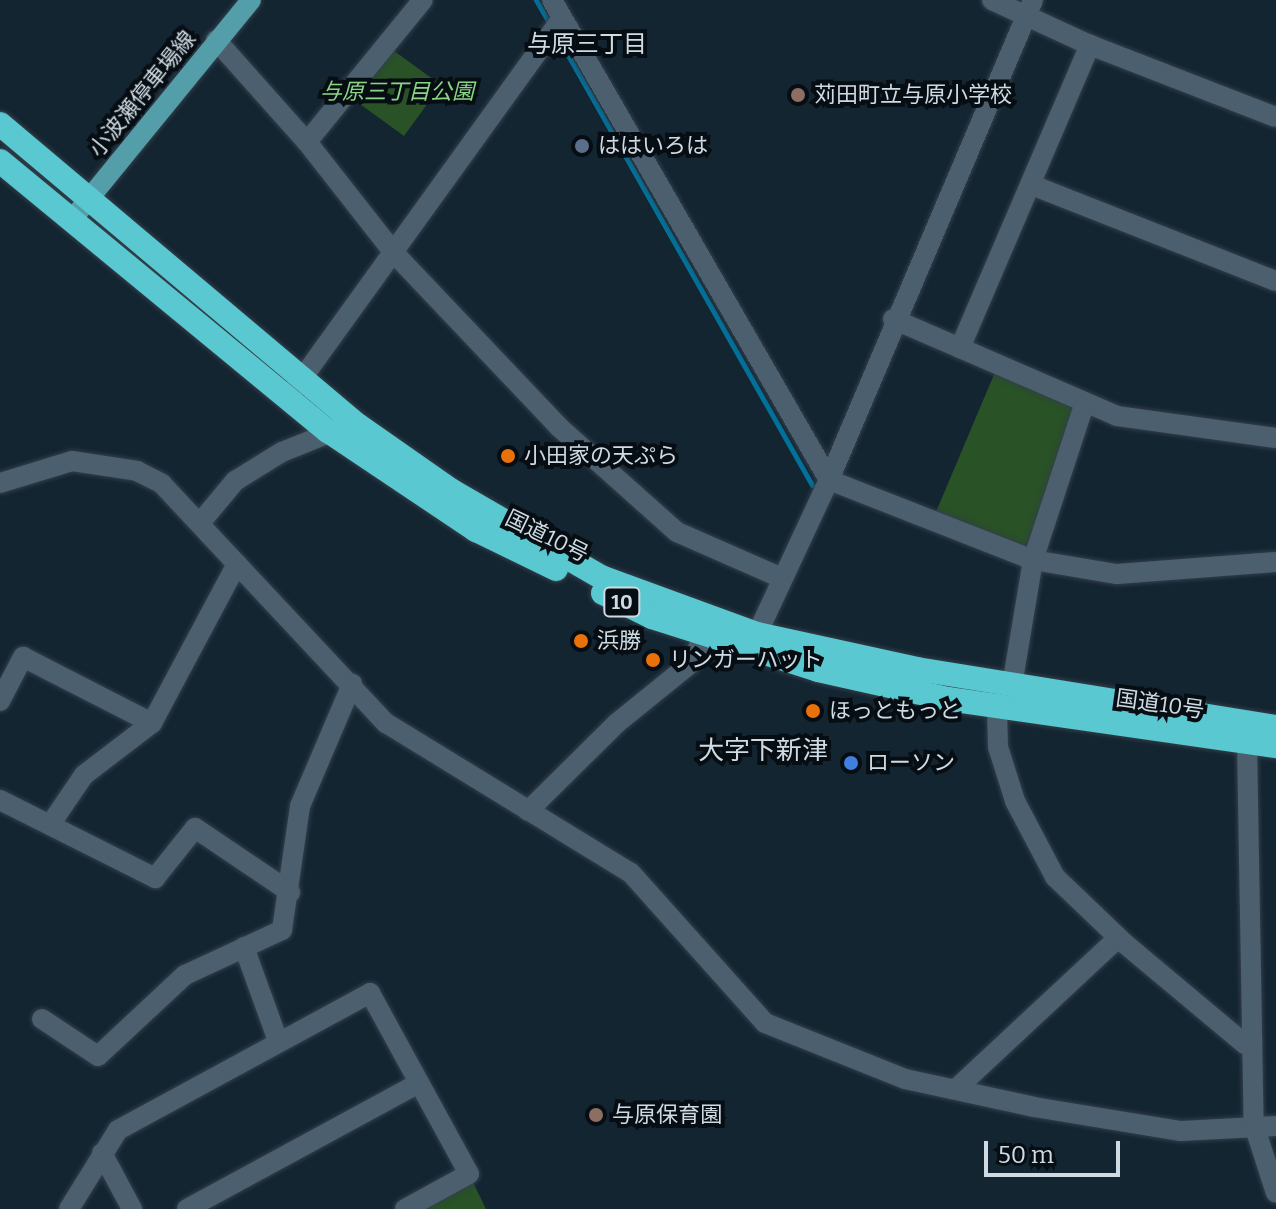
<!DOCTYPE html>
<html>
<head>
<meta charset="utf-8">
<style>
	body { margin:0 }
	#map { position:relative; width:1276px; height:1209px; overflow:hidden; background:#142532; font-family:Bitter,"Noto Sans JP",serif }
	div>[style] { position:absolute }
	.green>* { inset:0; background:#295227 }
	.stream>* { height:5px; margin:-2.5px; padding:0 2.5px; transform-origin:2.5px; border-radius:2.5px; background:#03729b }
	.roads { filter:drop-shadow(0 0 2px #323f4a) drop-shadow(0 0 2px #323f4a) }
	.minor>* { height:20px; margin:-10px; padding:0 10px; transform-origin:10px; border-radius:10px; background:#4c5f6e }
	.major>* { height:20px; margin:-10px; padding:0 10px; transform-origin:10px; border-radius:10px; background:#549ea9 }
	.highway>* { height:24px; margin:-12px; padding:0 12px; transform-origin:12px; border-radius:12px; background:#59c8d0 }
	.dots>* { width:22px; height:22px; translate:-50% -50%; box-sizing:border-box; border:4px solid #060e13; border-radius:50% }
	span { translate:-50% -50%; white-space:nowrap; text-align:center; line-height:1.15; -webkit-text-stroke:8px #060e13; paint-order:stroke }
	.shield-label span { padding:2px 6px; background:#060e13; border:2px solid; border-radius:6px; -webkit-text-stroke-width:0 }
	.shield-label { font-size:20px; color:#cfdae3; font-weight:700 }
	.park-label { font-size:22px; color:#8ad583; font-style:italic }
	.street-label { font-size:22px; color:#cfdae3 }
	.poi-label { font-size:22px; color:#cfdae3 }
	.left { translate:0 -50%; text-align:left }
	.neighbourhood-label { font-size:24px; color:#cfdae3 }
	.quarter-label { font-size:26px; color:#cfdae3 }
	.scale { position:absolute; left:984px; top:1141px; width:136px; height:36px; box-sizing:border-box; border:4px solid #cfdae3; border-top:0; padding-left:10px; font-size:24px; line-height:28px; white-space:nowrap; color:#cfdae3; -webkit-text-stroke:6px #060e13; paint-order:stroke }
</style>
</head>
<body>
<div id="map">
	<div class="green">
		<i style="clip-path:polygon(390px 48px,441px 85px,404px 136px,353px 99px)"></i>
		<i style="clip-path:polygon(998px 365px,1084px 405px,1033px 560px,933px 519px)"></i>
		<i style="clip-path:polygon(469px 1174px,486px 1209px,405px 1209px)"></i>
	</div>
	<div class="stream">
		<i style="left:536px;top:0;width:30px;rotate:60deg"></i>
		<i style="left:556px;top:34px;width:519px;rotate:60.42deg"></i>
	</div>
	<div class="roads">
		<div class="minor">
			<i style="left:552px;top:0;width:554px;rotate:60.01deg"></i>
			<i style="left:829px;top:480px;width:219px;rotate:21.4deg"></i>
			<i style="left:1033px;top:560px;width:85px;rotate:9.5deg"></i>
			<i style="left:1117px;top:574px;width:159px;rotate:-4.3deg"></i>
			<i style="left:992px;top:0;width:108px;rotate:24.7deg"></i>
			<i style="left:1090px;top:45px;width:199px;rotate:21.2deg"></i>
			<i style="left:216px;top:40px;width:137px;rotate:48.3deg"></i>
			<i style="left:307px;top:142px;width:141px;rotate:51.9deg"></i>
			<i style="left:394px;top:253px;width:240px;rotate:46.5deg"></i>
			<i style="left:559px;top:427px;width:158px;rotate:41.7deg"></i>
			<i style="left:677px;top:532px;width:115px;rotate:23.7deg"></i>
			<i style="left:307px;top:142px;width:183px;rotate:-50.8deg"></i>
			<i style="left:1032px;top:185px;width:262px;rotate:21.5deg"></i>
			<i style="left:893px;top:319px;width:244px;rotate:23.4deg"></i>
			<i style="left:1117px;top:416px;width:161px;rotate:7.9deg"></i>
			<i style="left:960px;top:348px;width:330px;rotate:-66.8deg"></i>
			<i style="left:288px;top:398px;width:468px;rotate:-54.2deg"></i>
			<i style="left:1084px;top:405px;width:163px;rotate:108.2deg"></i>
			<i style="left:1033px;top:560px;width:128px;rotate:99.5deg"></i>
			<i style="left:1012px;top:686px;width:26px;rotate:126deg"></i>
			<i style="left:997px;top:707px;width:40px;rotate:88.6deg"></i>
			<i style="left:998px;top:747px;width:57px;rotate:72.5deg"></i>
			<i style="left:1015px;top:801px;width:86px;rotate:62.2deg"></i>
			<i style="left:1055px;top:877px;width:95px;rotate:43.7deg"></i>
			<i style="left:1124px;top:943px;width:158px;rotate:39.9deg"></i>
			<i style="left:1245px;top:1044px;width:8px;rotate:-23deg"></i>
			<i style="left:0;top:483px;width:75px;rotate:-17deg"></i>
			<i style="left:72px;top:461px;width:66px;rotate:8.7deg"></i>
			<i style="left:137px;top:471px;width:28px;rotate:27deg"></i>
			<i style="left:162px;top:484px;width:328px;rotate:46.9deg"></i>
			<i style="left:386px;top:723px;width:287px;rotate:31.5deg"></i>
			<i style="left:631px;top:873px;width:201px;rotate:48.2deg"></i>
			<i style="left:765px;top:1023px;width:151px;rotate:21.8deg"></i>
			<i style="left:905px;top:1079px;width:132px;rotate:12.2deg"></i>
			<i style="left:1034px;top:1107px;width:149px;rotate:9.3deg"></i>
			<i style="left:1181px;top:1131px;width:95px;rotate:-3deg"></i>
			<i style="left:200px;top:523px;width:55px;rotate:-50.2deg"></i>
			<i style="left:235px;top:481px;width:55px;rotate:-31.7deg"></i>
			<i style="left:282px;top:452px;width:61px;rotate:-22deg"></i>
			<i style="left:751px;top:647px;width:184px;rotate:-65deg"></i>
			<i style="left:829px;top:480px;width:522px;rotate:-66.97deg"></i>
			<i style="left:0;top:701px;width:50px;rotate:-62.4deg"></i>
			<i style="left:23px;top:657px;width:145px;rotate:27.1deg"></i>
			<i style="left:1247px;top:743px;width:382px;rotate:89deg"></i>
			<i style="left:1254px;top:1125px;width:71px;rotate:72.1deg"></i>
			<i style="left:0;top:800px;width:174px;rotate:26.7deg"></i>
			<i style="left:155px;top:878px;width:64px;rotate:-51.3deg"></i>
			<i style="left:195px;top:828px;width:115px;rotate:34deg"></i>
			<i style="left:528px;top:811px;width:125px;rotate:-44.7deg"></i>
			<i style="left:617px;top:723px;width:95px;rotate:-39deg"></i>
			<i style="left:691px;top:663px;width:31px;rotate:-65deg"></i>
			<i style="left:52px;top:822px;width:57px;rotate:-55.8deg"></i>
			<i style="left:84px;top:775px;width:86px;rotate:-37.4deg"></i>
			<i style="left:152px;top:723px;width:180px;rotate:-61.9deg"></i>
			<i style="left:244px;top:947px;width:100px;rotate:70.1deg"></i>
			<i style="left:42px;top:1019px;width:67px;rotate:33.5deg"></i>
			<i style="left:98px;top:1056px;width:119px;rotate:-43deg"></i>
			<i style="left:185px;top:975px;width:107px;rotate:-24.9deg"></i>
			<i style="left:282px;top:930px;width:125px;rotate:-81.7deg"></i>
			<i style="left:300px;top:806px;width:133px;rotate:-66.9deg"></i>
			<i style="left:956px;top:1089px;width:221px;rotate:-43deg"></i>
			<i style="left:102px;top:1153px;width:64px;rotate:61.8deg"></i>
			<i style="left:69px;top:1209px;width:93px;rotate:-58.2deg"></i>
			<i style="left:118px;top:1130px;width:287px;rotate:-28.5deg"></i>
			<i style="left:370px;top:993px;width:206px;rotate:61.3deg"></i>
			<i style="left:469px;top:1174px;width:73px;rotate:151.3deg"></i>
			<i style="left:187px;top:1209px;width:264px;rotate:-28.5deg"></i>
		</div>
		<div class="major">
			<i style="left:79px;top:211px;width:272px;rotate:-50.8deg"></i>
		</div>
		<div class="highway">
			<i style="left:0;top:124px;width:469px;rotate:40.1deg"></i>
			<i style="left:359px;top:426px;width:113px;rotate:35deg"></i>
			<i style="left:452px;top:491px;width:172px;rotate:30deg"></i>
			<i style="left:601px;top:577px;width:166px;rotate:20.1deg"></i>
			<i style="left:757px;top:634px;width:164px;rotate:12.3deg"></i>
			<i style="left:917px;top:669px;width:364px;rotate:9.2deg"></i>
			<i style="left:0;top:161px;width:425px;rotate:39.5deg"></i>
			<i style="left:328px;top:431px;width:178px;rotate:33.8deg"></i>
			<i style="left:476px;top:530px;width:89px;rotate:26deg"></i>
			<i style="left:603px;top:593px;width:55px;rotate:26.1deg"></i>
			<i style="left:652px;top:617px;width:174px;rotate:17.7deg"></i>
			<i style="left:818px;top:670px;width:133px;rotate:12.6deg"></i>
			<i style="left:948px;top:699px;width:331px;rotate:8.2deg"></i>
		</div>
	</div>
	<div class="dots">
		<i style="left:798px;top:95px;background:#8d6e63"></i>
		<i style="left:582px;top:146px;background:#5c6f8a"></i>
		<i style="left:508px;top:456px;background:#e8710a"></i>
		<i style="left:581px;top:641px;background:#e8710a"></i>
		<i style="left:653px;top:660px;background:#e8710a"></i>
		<i style="left:813px;top:711px;background:#e8710a"></i>
		<i style="left:851px;top:763px;background:#3f7fe0"></i>
		<i style="left:596px;top:1115px;background:#8d6e63"></i>
	</div>
	<div class="shield-label">
		<span style="left:622px;top:602px">10</span>
	</div>
	<div class="park-label">
		<span style="left:397px;top:92px">与原三丁目公園</span>
	</div>
	<div class="street-label">
		<span style="left:142px;top:94px;rotate:-51deg">小波瀬停車場線</span>
		<span style="left:547px;top:536px;rotate:26deg">国道10号</span>
		<span style="left:1160px;top:704px;rotate:8deg">国道10号</span>
	</div>
	<div class="poi-label">
		<span class="left" style="left:814px;top:95px">苅田町立与原小学校</span>
		<span class="left" style="left:598px;top:146px">ははいろは</span>
		<span class="left" style="left:524px;top:456px">小田家の天ぷら</span>
		<span class="left" style="left:597px;top:641px">浜勝</span>
		<span class="left" style="left:669px;top:660px">リンガーハット</span>
		<span class="left" style="left:829px;top:711px">ほっともっと</span>
		<span class="left" style="left:867px;top:763px">ローソン</span>
		<span class="left" style="left:612px;top:1115px">与原保育園</span>
	</div>
	<div class="neighbourhood-label">
		<span style="left:587px;top:45px">与原三丁目</span>
	</div>
	<div class="quarter-label">
		<span style="left:763px;top:751px">大字下新津</span>
	</div>
	<div class="scale">50 m</div>
</div>
</body>
</html>
